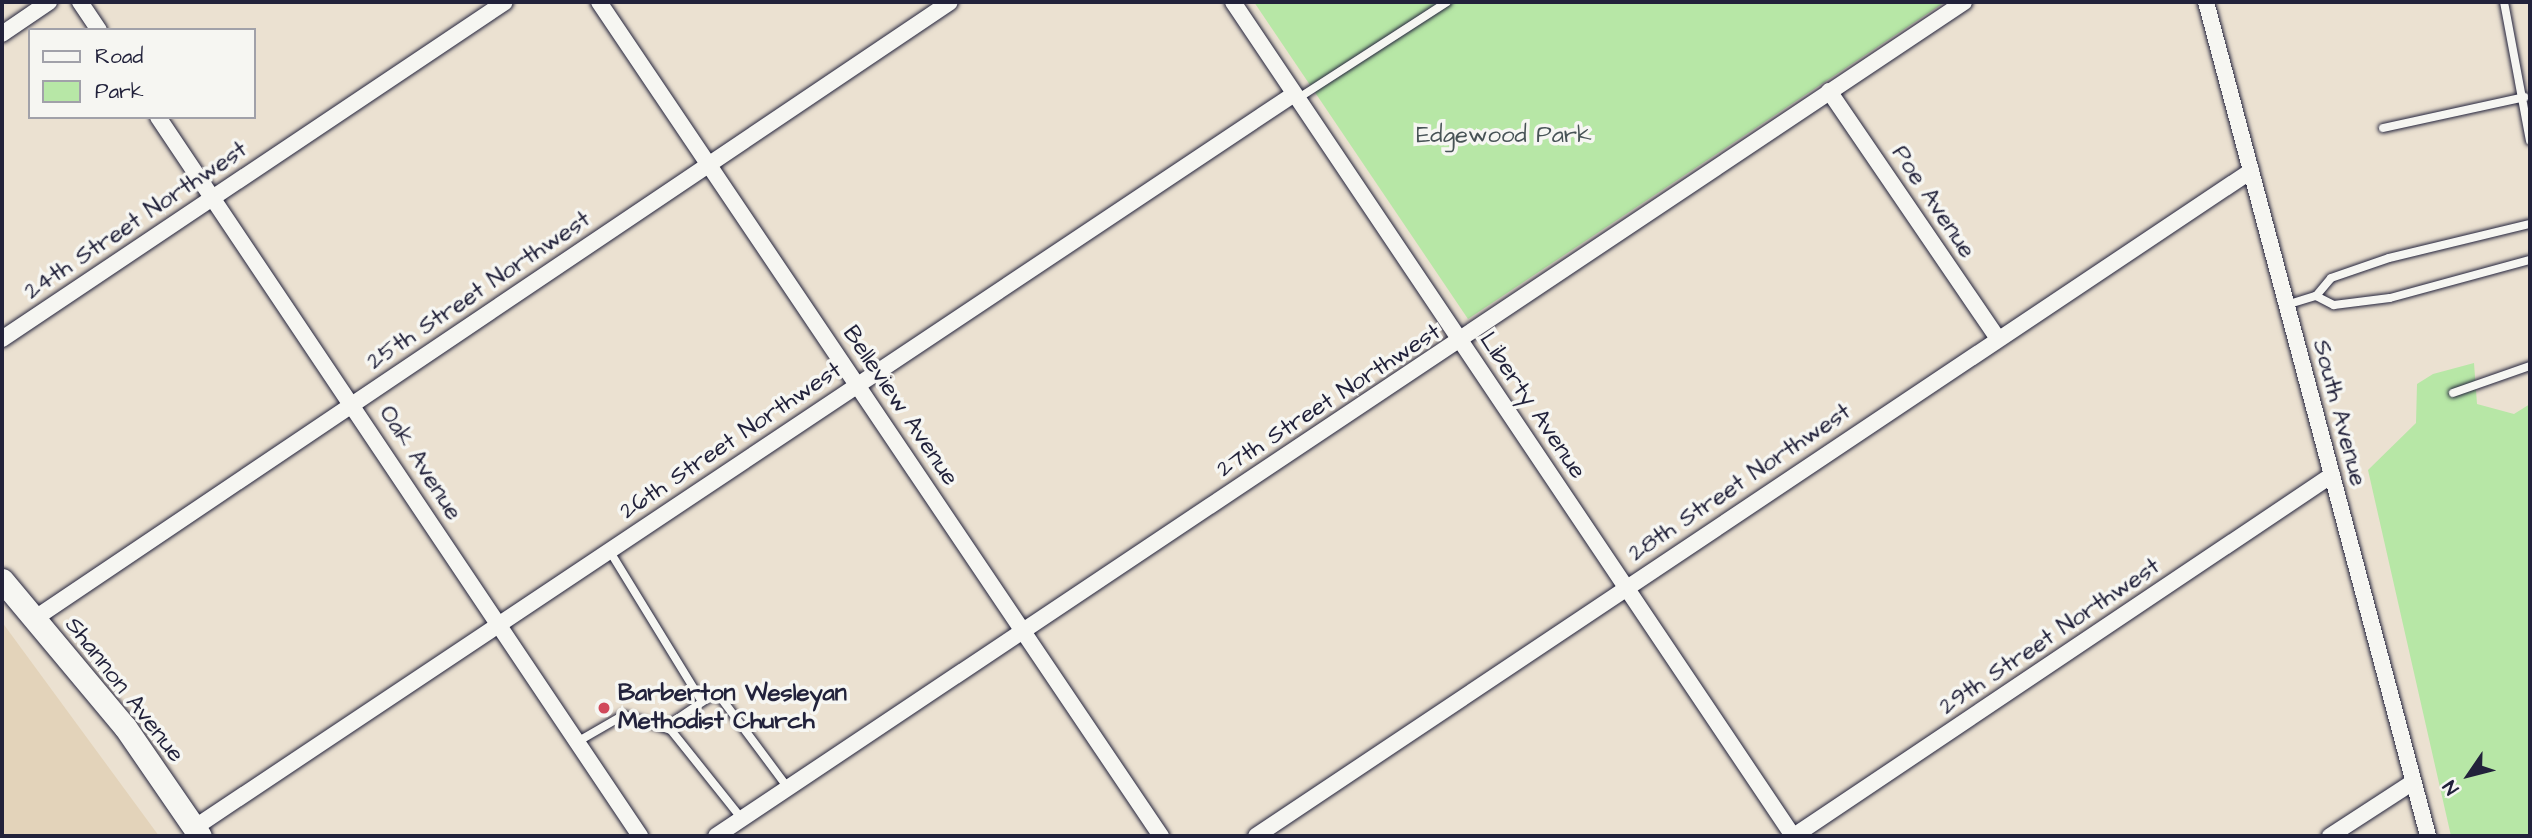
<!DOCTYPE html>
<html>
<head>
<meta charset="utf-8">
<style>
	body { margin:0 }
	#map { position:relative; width:2532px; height:838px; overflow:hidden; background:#ebe1d1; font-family:"Architects Daughter",sans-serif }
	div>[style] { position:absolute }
	.built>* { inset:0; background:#e3d3ba }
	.green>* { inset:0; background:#b7e7a6 }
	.roads { filter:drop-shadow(0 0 2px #22223b) drop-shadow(0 0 2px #22223b) }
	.lane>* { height:8px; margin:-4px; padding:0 4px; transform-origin:4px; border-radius:4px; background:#f6f6f2 }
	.street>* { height:16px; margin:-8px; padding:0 8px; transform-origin:8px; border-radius:8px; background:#f6f6f2 }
	.secondary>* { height:23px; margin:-11.5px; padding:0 11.5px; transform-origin:11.5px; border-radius:11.5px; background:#f6f6f2 }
	.dots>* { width:19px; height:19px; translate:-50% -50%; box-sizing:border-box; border:4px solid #f6f6f2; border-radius:50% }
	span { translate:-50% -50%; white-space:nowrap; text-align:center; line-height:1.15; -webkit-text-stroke:7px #f6f6f2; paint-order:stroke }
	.park-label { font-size:24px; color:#475356 }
	.street-label { font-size:24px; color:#22223b }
	.poi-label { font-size:24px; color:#22223b; font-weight:700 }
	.left { translate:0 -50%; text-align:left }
	.frame { position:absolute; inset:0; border:4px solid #22223b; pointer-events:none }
	.legend { position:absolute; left:28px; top:28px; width:228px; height:91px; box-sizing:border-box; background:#f6f6f2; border:2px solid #a1a1a9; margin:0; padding:9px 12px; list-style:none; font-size:21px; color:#22223b }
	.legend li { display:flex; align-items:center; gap:14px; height:35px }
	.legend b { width:35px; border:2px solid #a1a1a9 }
	.north { position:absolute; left:2434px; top:740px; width:70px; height:70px; -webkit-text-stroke:5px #f6f6f2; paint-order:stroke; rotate:235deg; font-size:19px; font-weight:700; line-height:28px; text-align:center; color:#22223b }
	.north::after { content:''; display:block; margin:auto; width:24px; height:32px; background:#22223b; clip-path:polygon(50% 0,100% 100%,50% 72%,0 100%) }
</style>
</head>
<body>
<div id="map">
	<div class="built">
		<i style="clip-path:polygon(2px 622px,159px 836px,2px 836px)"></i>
	</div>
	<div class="green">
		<i style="clip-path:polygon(1254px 2px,1945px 2px,1468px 319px)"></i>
		<i style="clip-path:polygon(2474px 363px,2477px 404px,2514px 414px,2530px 404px,2530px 836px,2451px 836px,2368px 470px,2416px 423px,2417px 384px,2433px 374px)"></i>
	</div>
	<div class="roads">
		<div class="lane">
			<i style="left:2504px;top:2px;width:141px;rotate:79.4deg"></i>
			<i style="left:1297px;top:99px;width:179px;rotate:-32.9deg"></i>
			<i style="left:2383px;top:128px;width:145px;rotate:-12.3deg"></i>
			<i style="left:2316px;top:296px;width:20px;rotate:27deg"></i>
			<i style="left:2334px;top:305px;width:56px;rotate:-7.1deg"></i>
			<i style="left:2390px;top:298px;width:145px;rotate:-15.2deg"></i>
			<i style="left:2286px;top:305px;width:31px;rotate:-17deg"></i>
			<i style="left:2316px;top:296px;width:23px;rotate:-50deg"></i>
			<i style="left:2331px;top:278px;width:61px;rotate:-19deg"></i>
			<i style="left:2389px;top:258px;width:145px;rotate:-13.6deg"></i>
			<i style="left:2453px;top:393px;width:82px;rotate:-19.3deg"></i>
			<i style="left:609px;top:550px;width:178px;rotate:58.5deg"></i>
			<i style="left:577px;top:742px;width:54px;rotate:-29.9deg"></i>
			<i style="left:624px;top:715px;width:49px;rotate:17.7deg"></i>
			<i style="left:742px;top:819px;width:114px;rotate:-128.6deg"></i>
			<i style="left:671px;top:730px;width:9px;rotate:-72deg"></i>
			<i style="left:674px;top:721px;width:45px;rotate:-34deg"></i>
			<i style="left:711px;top:696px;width:10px;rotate:11deg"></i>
			<i style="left:721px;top:698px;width:112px;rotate:53.3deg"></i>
		</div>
		<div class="street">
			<i style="left:80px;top:2px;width:34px;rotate:56deg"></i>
			<i style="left:599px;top:2px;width:1006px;rotate:56.03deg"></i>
			<i style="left:1233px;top:2px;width:1005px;rotate:56.12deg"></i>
			<i style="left:2206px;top:2px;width:863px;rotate:75.09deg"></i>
			<i style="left:2px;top:34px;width:57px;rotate:-34.2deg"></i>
			<i style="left:1829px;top:91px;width:300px;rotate:55.7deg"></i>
			<i style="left:158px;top:117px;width:866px;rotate:56.16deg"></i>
			<i style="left:2px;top:339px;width:605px;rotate:-33.82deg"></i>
			<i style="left:34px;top:619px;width:1104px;rotate:-33.96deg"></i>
			<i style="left:194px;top:828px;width:1322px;rotate:-33.71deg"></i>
			<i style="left:716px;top:836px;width:1501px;rotate:-33.75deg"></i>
			<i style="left:1256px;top:836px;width:1197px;rotate:-33.76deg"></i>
			<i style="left:1794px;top:836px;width:648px;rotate:-33.86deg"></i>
			<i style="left:2330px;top:836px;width:99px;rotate:-33deg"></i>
		</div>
		<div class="secondary">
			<i style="left:2px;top:580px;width:192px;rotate:50.1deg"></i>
			<i style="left:125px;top:727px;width:132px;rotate:55.5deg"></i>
		</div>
	</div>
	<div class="dots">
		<i style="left:604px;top:708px;background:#d1495b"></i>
	</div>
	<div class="park-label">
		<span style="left:1504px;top:136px">Edgewood Park</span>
	</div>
	<div class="street-label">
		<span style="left:1933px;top:202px;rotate:56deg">Poe Avenue</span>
		<span style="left:136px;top:221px;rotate:-34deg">24th Street Northwest</span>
		<span style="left:479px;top:291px;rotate:-34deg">25th Street Northwest</span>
		<span style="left:1329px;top:401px;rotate:-33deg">27th Street Northwest</span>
		<span style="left:900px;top:406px;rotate:56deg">Belleview Avenue</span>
		<span style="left:1532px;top:406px;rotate:56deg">Liberty Avenue</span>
		<span style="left:2339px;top:413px;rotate:75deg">South Avenue</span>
		<span style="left:731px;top:441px;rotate:-34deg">26th Street Northwest</span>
		<span style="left:420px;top:463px;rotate:57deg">Oak Avenue</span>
		<span style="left:1740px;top:483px;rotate:-34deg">28th Street Northwest</span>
		<span style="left:2050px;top:637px;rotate:-34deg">29th Street Northwest</span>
		<span style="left:124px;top:690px;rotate:52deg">Shannon Avenue</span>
	</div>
	<div class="poi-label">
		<span class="left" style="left:618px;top:708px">Barberton Wesleyan<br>Methodist Church</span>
	</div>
	<div class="frame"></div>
	<ul class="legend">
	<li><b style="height:9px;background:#f6f6f2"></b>Road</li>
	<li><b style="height:19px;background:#b7e7a6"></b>Park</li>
	</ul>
	<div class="north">N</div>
</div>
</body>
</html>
